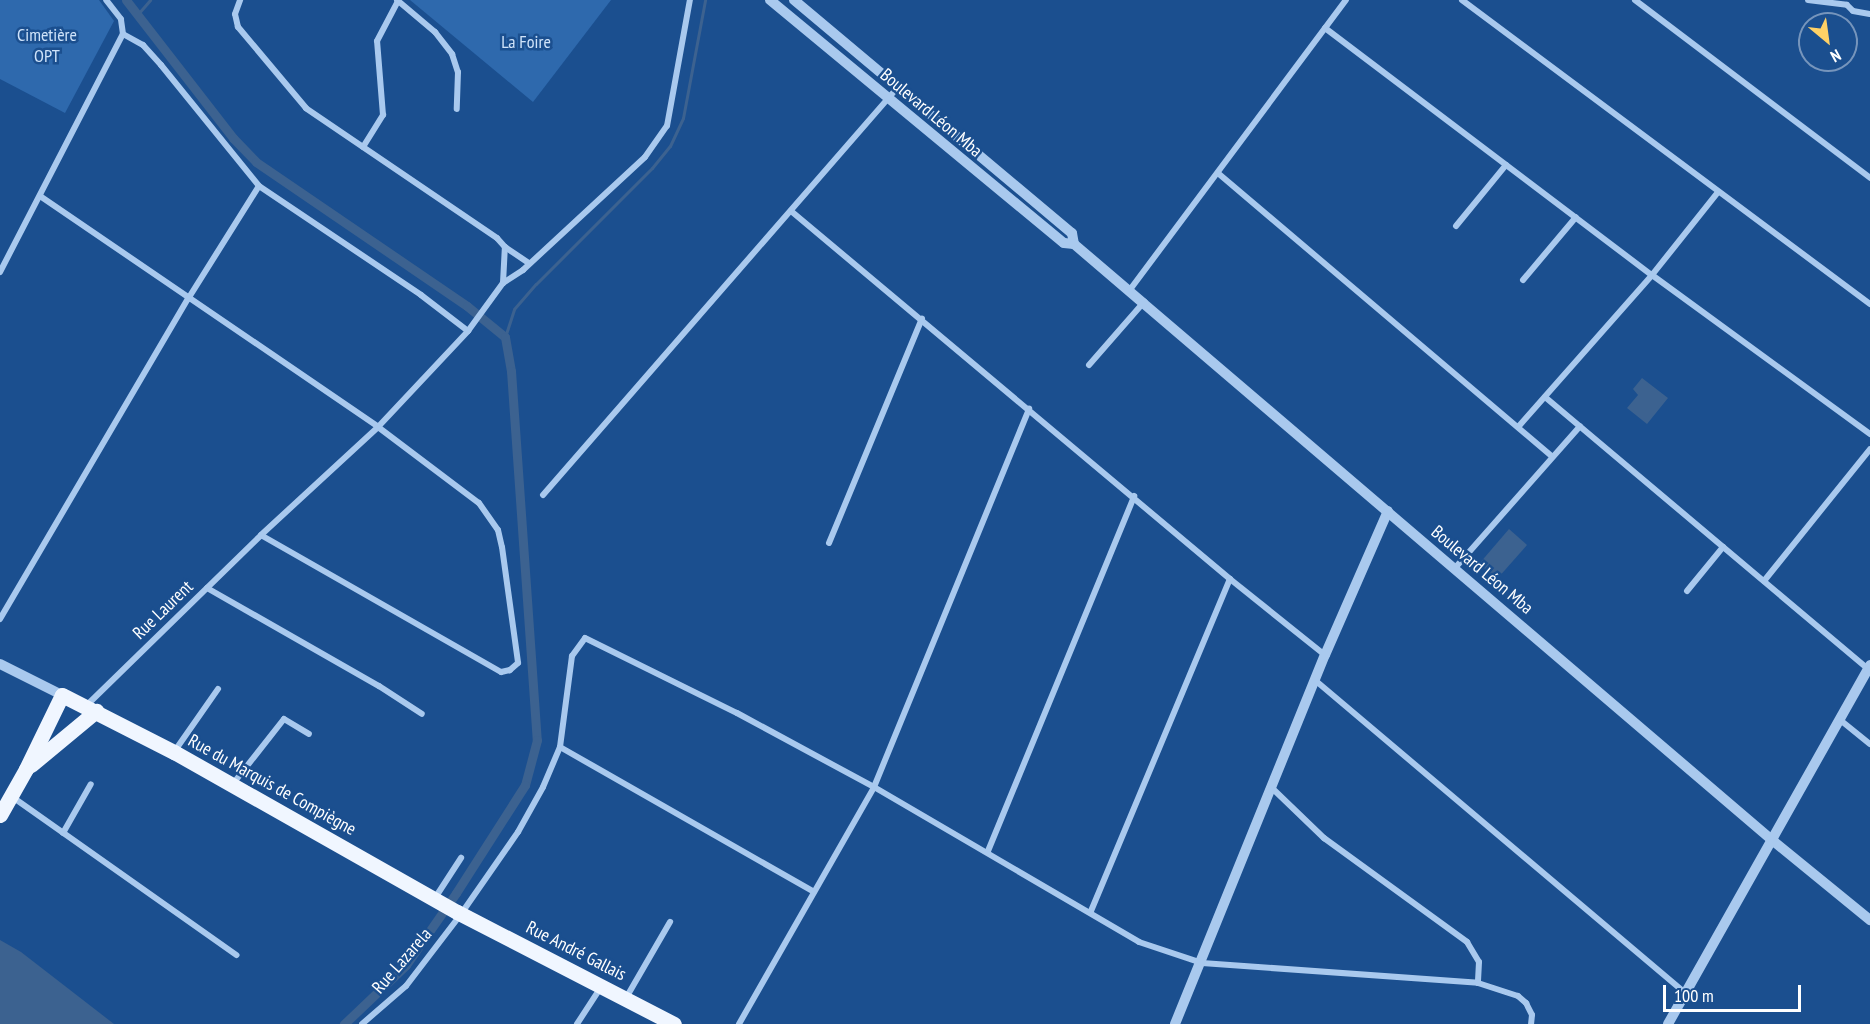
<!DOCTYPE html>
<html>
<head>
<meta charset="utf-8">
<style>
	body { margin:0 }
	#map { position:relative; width:1870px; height:1024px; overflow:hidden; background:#1b4f8f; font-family:"PT Sans Narrow",sans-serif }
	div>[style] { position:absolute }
	.green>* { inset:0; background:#2e69ad }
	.water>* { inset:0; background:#3c6290 }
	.stream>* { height:3px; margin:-1.5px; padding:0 1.5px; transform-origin:1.5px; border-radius:1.5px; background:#3c6290 }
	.canal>* { height:9px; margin:-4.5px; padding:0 4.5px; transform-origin:4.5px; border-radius:4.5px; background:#3c6290 }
	.minor>* { height:6px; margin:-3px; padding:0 3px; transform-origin:3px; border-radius:3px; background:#a9c9ee }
	.tertiary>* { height:10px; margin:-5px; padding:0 5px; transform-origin:5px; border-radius:5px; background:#a9c9ee }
	.primary>* { height:15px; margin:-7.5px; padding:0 7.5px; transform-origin:7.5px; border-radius:7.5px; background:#f0f6ff }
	span { translate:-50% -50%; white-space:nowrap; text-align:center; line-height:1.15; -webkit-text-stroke:5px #1b4f8f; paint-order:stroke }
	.park-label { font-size:18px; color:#cfe3fa }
	.street-label { font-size:18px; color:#fff }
	.north { position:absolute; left:1798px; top:12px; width:60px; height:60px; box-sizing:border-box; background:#1b4f8f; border:2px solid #7695bc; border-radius:50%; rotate:151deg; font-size:16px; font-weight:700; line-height:24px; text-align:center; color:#fff }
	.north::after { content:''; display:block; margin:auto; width:21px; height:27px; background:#ffd166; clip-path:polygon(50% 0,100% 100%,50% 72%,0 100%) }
	.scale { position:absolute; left:1663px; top:985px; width:138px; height:27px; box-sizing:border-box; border:3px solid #fff; border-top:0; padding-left:8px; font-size:18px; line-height:21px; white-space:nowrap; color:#fff; -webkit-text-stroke:4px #1b4f8f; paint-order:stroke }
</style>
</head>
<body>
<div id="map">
	<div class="green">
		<i style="clip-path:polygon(0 0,99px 0,114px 21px,65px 113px,0 79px)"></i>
		<i style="clip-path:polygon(410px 0,611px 0,533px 102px)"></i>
	</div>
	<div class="water">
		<i style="clip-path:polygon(1642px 378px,1668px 398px,1647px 424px,1627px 408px,1638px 395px,1633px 389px)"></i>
		<i style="clip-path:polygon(1509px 529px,1527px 545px,1497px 579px,1479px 564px)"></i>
		<i style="clip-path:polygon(0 940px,21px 952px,114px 1024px,0 1024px)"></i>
	</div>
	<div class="stream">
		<i style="left:137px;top:15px;width:20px;rotate:-49deg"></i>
		<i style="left:505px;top:337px;width:29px;rotate:-72deg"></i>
		<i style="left:514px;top:309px;width:33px;rotate:-49deg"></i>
		<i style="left:536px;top:284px;width:164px;rotate:-45deg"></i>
		<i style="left:652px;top:168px;width:28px;rotate:-51deg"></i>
		<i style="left:670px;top:146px;width:31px;rotate:-65deg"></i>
		<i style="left:683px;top:118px;width:120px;rotate:-79.4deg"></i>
	</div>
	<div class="canal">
		<i style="left:126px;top:0;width:175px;rotate:52.2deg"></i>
		<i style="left:233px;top:138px;width:33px;rotate:46deg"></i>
		<i style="left:256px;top:162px;width:255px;rotate:34.3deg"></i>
		<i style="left:467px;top:306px;width:49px;rotate:39.2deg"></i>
		<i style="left:505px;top:337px;width:35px;rotate:80deg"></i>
		<i style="left:511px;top:371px;width:370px;rotate:86deg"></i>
		<i style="left:537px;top:740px;width:47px;rotate:104.9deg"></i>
		<i style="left:525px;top:785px;width:128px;rotate:122.6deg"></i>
		<i style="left:456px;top:893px;width:88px;rotate:124.8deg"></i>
		<i style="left:406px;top:965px;width:86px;rotate:136.4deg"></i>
	</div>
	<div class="minor">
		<i style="left:397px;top:0;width:50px;rotate:40.1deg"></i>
		<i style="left:435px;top:32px;width:28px;rotate:52deg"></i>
		<i style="left:452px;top:54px;width:19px;rotate:72deg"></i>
		<i style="left:458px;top:72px;width:37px;rotate:92deg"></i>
		<i style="left:1462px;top:0;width:509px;rotate:36.69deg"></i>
		<i style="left:1635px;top:0;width:295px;rotate:37.1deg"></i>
		<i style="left:1808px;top:0;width:39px;rotate:7deg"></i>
		<i style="left:1847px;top:5px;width:8px;rotate:45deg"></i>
		<i style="left:1853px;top:11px;width:17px;rotate:10deg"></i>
		<i style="left:1325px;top:28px;width:410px;rotate:37.1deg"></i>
		<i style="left:1652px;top:275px;width:270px;rotate:36.1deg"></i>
		<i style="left:123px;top:34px;width:23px;rotate:29deg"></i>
		<i style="left:143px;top:45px;width:27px;rotate:48deg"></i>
		<i style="left:161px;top:65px;width:156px;rotate:51deg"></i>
		<i style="left:259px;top:186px;width:195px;rotate:33.9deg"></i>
		<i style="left:421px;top:295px;width:59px;rotate:37.5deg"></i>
		<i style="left:363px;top:147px;width:38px;rotate:-58deg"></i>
		<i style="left:383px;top:115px;width:74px;rotate:-94.6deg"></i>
		<i style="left:377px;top:41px;width:45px;rotate:-62.3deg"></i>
		<i style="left:1219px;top:174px;width:436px;rotate:40.3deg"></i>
		<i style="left:40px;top:196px;width:409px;rotate:34.3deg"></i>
		<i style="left:378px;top:427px;width:126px;rotate:37deg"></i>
		<i style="left:479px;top:503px;width:33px;rotate:55deg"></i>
		<i style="left:498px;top:530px;width:17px;rotate:77deg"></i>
		<i style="left:502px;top:547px;width:117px;rotate:82.1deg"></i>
		<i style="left:518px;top:663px;width:11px;rotate:139deg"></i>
		<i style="left:510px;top:670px;width:9px;rotate:167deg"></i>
		<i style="left:501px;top:672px;width:276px;rotate:-150.3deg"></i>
		<i style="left:791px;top:211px;width:573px;rotate:39.97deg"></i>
		<i style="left:1230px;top:579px;width:122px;rotate:38.7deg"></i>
		<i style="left:1456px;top:226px;width:79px;rotate:-50.7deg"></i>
		<i style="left:505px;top:247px;width:29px;rotate:34deg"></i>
		<i style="left:0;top:272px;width:268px;rotate:-62.7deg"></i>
		<i style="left:123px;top:34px;width:15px;rotate:-98deg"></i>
		<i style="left:121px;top:19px;width:24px;rotate:-128deg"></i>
		<i style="left:1523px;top:280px;width:82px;rotate:-49.9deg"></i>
		<i style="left:503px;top:283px;width:24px;rotate:-33deg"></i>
		<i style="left:523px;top:270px;width:166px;rotate:-42.8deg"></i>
		<i style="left:645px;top:157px;width:38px;rotate:-55deg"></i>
		<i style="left:667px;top:126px;width:128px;rotate:-79.7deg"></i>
		<i style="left:1129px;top:291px;width:363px;rotate:-53.3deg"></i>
		<i style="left:1089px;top:365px;width:82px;rotate:-48.9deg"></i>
		<i style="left:1545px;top:397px;width:422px;rotate:40.1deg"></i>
		<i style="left:1519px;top:426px;width:201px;rotate:-48.6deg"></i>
		<i style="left:1652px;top:275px;width:106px;rotate:-51.5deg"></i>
		<i style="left:543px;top:495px;width:541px;rotate:-48.97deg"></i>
		<i style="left:829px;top:543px;width:243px;rotate:-67.5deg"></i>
		<i style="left:1455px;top:568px;width:189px;rotate:-48.6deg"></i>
		<i style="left:1764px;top:581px;width:169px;rotate:-51.2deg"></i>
		<i style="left:207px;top:588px;width:198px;rotate:29.7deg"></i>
		<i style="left:379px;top:686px;width:51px;rotate:33.1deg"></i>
		<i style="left:1687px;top:591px;width:57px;rotate:-50.7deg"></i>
		<i style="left:0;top:619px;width:371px;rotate:-59.6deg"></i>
		<i style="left:188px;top:299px;width:133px;rotate:-57.9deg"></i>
		<i style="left:1316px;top:681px;width:485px;rotate:40.2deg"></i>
		<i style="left:87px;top:705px;width:243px;rotate:-44.3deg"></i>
		<i style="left:261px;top:535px;width:159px;rotate:-42.7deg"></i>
		<i style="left:378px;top:427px;width:132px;rotate:-46.8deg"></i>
		<i style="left:468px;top:331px;width:59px;rotate:-53.9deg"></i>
		<i style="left:503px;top:283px;width:36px;rotate:-87deg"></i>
		<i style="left:505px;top:247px;width:12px;rotate:-132deg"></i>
		<i style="left:497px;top:238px;width:231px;rotate:-145.8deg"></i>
		<i style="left:306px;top:108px;width:106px;rotate:-130deg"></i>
		<i style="left:238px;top:27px;width:13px;rotate:-103deg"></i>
		<i style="left:235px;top:14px;width:15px;rotate:-70deg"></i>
		<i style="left:1839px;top:719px;width:40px;rotate:39deg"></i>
		<i style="left:560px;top:747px;width:292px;rotate:29.7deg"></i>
		<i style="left:174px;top:752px;width:77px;rotate:-55.1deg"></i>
		<i style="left:232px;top:785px;width:84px;rotate:-51.8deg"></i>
		<i style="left:284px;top:719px;width:29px;rotate:31deg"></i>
		<i style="left:1273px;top:789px;width:71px;rotate:43.9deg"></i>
		<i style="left:1324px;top:838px;width:177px;rotate:36deg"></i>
		<i style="left:1467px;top:942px;width:23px;rotate:59deg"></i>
		<i style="left:1479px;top:962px;width:21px;rotate:93deg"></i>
		<i style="left:11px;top:796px;width:276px;rotate:35.2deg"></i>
		<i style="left:63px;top:833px;width:56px;rotate:-60.3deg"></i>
		<i style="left:988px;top:851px;width:384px;rotate:-67.6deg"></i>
		<i style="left:435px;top:898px;width:48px;rotate:-57deg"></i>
		<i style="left:1091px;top:911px;width:360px;rotate:-67.3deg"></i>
		<i style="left:626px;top:998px;width:88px;rotate:-59.9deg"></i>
		<i style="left:362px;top:1024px;width:58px;rotate:-40.8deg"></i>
		<i style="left:406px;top:986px;width:91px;rotate:-52.6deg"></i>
		<i style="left:461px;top:914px;width:100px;rotate:-55.2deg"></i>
		<i style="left:518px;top:832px;width:51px;rotate:-60.9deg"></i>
		<i style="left:543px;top:787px;width:43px;rotate:-67deg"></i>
		<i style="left:560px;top:747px;width:92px;rotate:-82.5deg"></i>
		<i style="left:572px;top:656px;width:22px;rotate:-54deg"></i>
		<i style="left:585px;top:638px;width:169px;rotate:26.3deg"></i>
		<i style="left:737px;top:713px;width:156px;rotate:28.4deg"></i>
		<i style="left:874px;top:787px;width:307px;rotate:30.3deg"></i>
		<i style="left:1139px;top:942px;width:66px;rotate:18.4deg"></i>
		<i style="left:1202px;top:963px;width:277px;rotate:4.1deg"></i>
		<i style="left:1478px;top:983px;width:42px;rotate:18deg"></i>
		<i style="left:1518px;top:996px;width:11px;rotate:41deg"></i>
		<i style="left:1526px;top:1003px;width:13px;rotate:63deg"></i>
		<i style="left:1532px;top:1015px;width:9px;rotate:96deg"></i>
		<i style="left:577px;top:1024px;width:44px;rotate:-57deg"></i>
		<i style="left:739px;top:1024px;width:273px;rotate:-60.3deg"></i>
		<i style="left:874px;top:787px;width:409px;rotate:-67.7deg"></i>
	</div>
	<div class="tertiary">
		<i style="left:770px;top:0;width:381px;rotate:39.6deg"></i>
		<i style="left:1064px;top:243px;width:10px;rotate:6deg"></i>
		<i style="left:794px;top:0;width:363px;rotate:40deg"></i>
		<i style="left:1072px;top:233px;width:11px;rotate:80deg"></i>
		<i style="left:1074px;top:244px;width:91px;rotate:40.5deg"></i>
		<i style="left:1143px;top:303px;width:827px;rotate:40.49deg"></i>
		<i style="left:1772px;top:840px;width:127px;rotate:39.2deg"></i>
		<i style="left:0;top:664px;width:69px;rotate:26.6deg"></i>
		<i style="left:1175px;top:1024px;width:398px;rotate:-67.9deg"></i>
		<i style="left:1325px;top:655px;width:157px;rotate:-66.4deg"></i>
		<i style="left:1668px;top:1024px;width:412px;rotate:-60.6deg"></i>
	</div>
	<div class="primary">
		<i style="left:31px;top:765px;width:85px;rotate:-39.7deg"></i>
		<i style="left:0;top:815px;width:53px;rotate:-60.5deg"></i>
		<i style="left:26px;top:769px;width:82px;rotate:-64.1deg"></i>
		<i style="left:62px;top:695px;width:126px;rotate:27deg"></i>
		<i style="left:174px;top:752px;width:325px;rotate:29.5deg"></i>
		<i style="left:457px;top:912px;width:244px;rotate:27.3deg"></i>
	</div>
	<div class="park-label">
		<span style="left:47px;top:46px">Cimetière<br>OPT</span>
		<span style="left:526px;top:42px">La Foire</span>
	</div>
	<div class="street-label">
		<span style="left:931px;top:113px;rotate:40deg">Boulevard Léon Mba</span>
		<span style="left:1482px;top:570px;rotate:40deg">Boulevard Léon Mba</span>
		<span style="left:163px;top:610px;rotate:-44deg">Rue Laurent</span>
		<span style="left:272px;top:785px;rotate:29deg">Rue du Marquis de Compiègne</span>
		<span style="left:576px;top:951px;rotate:27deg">Rue André Gallais</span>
		<span style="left:402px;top:961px;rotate:-49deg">Rue Lazarela</span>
	</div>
	<div class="north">N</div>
	<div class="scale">100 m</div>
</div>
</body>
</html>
